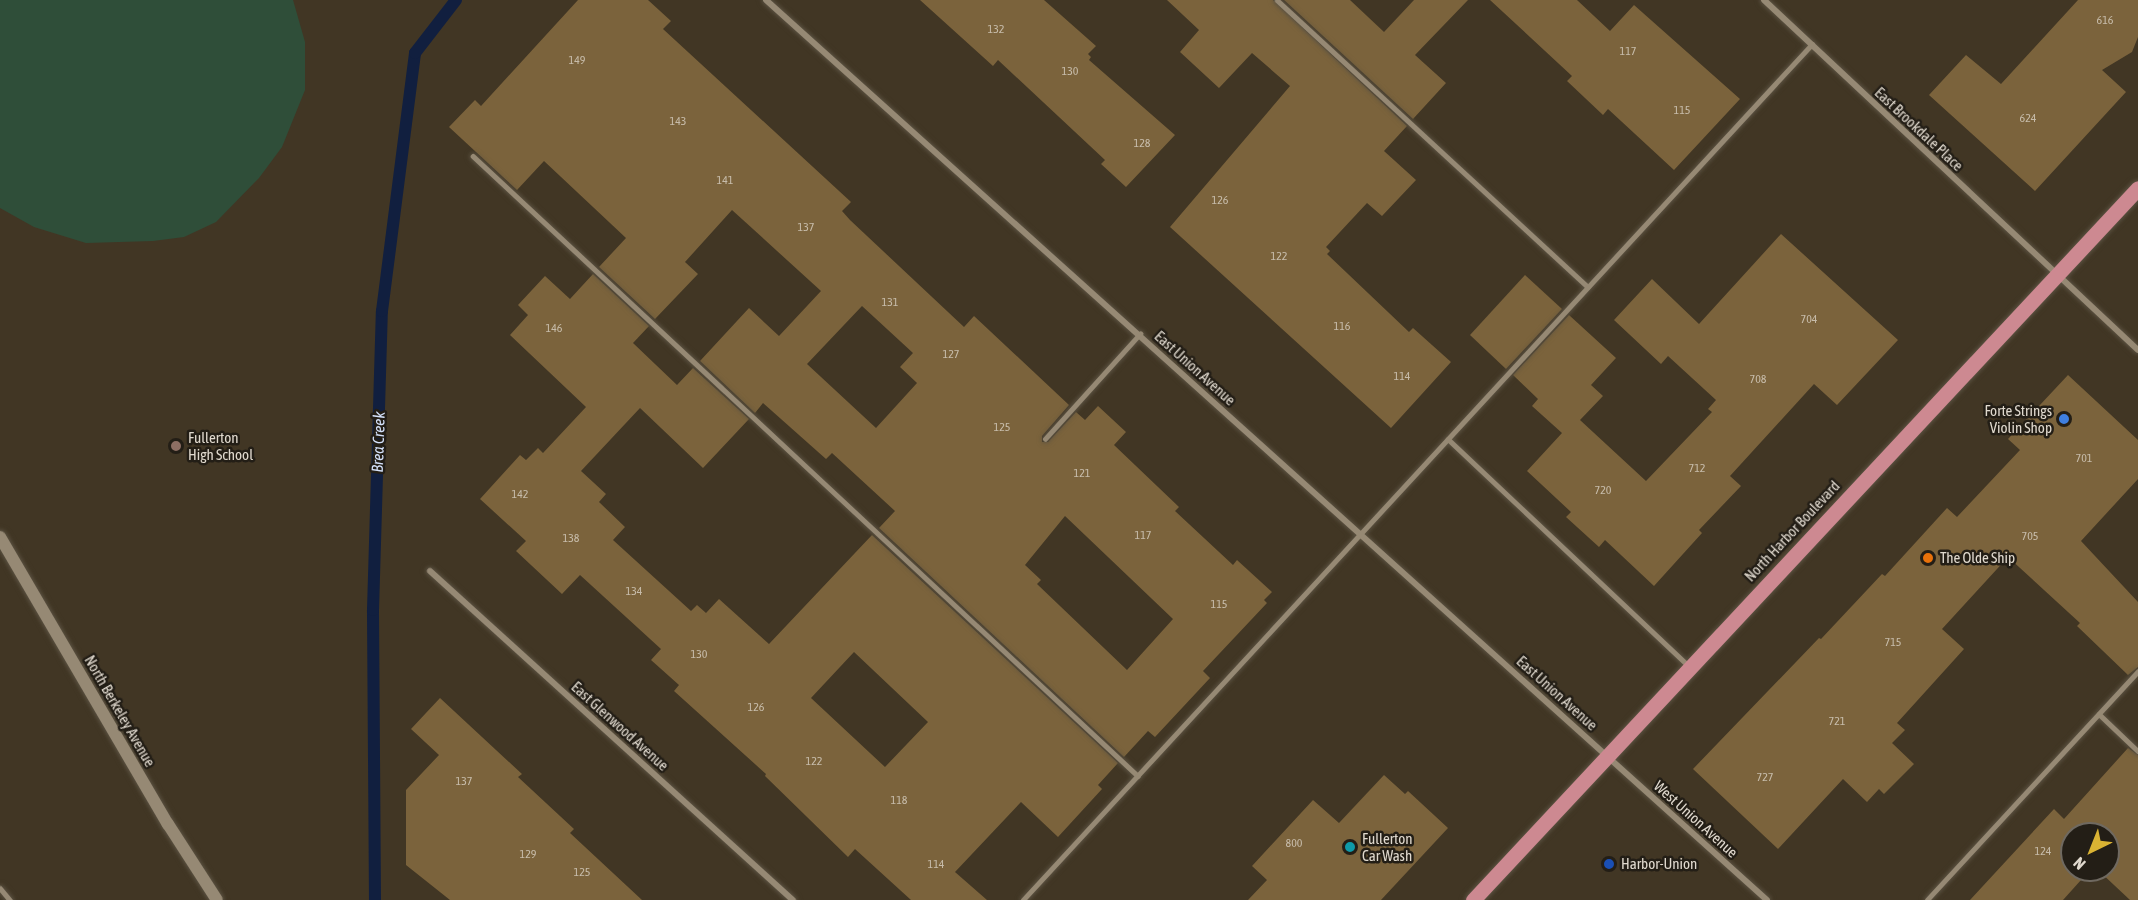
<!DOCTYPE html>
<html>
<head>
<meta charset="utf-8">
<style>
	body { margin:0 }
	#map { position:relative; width:2138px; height:900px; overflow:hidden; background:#413624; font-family:"Asap Condensed",sans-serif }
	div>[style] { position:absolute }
	.green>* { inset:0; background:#2f4e39 }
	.stream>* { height:12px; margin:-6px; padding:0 6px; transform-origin:6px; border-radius:6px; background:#111f3f }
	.building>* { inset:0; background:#7b633c }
	.roads { filter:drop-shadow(0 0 2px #5b5242) drop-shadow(0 0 2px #5b5242) }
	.lane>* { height:4.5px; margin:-2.25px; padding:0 2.25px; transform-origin:2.25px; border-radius:2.25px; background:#968974 }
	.street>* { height:6px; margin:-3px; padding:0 3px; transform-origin:3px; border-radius:3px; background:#968974 }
	.secondary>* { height:12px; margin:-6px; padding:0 6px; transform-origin:6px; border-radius:6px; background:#968974 }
	.primary>* { height:15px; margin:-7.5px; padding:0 7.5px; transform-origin:7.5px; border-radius:7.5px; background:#cd8991 }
	.dots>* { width:16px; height:16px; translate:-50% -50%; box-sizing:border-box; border:3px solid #231e16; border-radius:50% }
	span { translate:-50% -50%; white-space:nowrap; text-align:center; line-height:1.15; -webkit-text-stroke:5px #231e16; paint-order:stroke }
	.number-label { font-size:12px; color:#c7bcaa }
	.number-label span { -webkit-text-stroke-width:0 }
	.street-label { font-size:15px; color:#e0d9ce }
	.poi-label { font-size:15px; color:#e0d9ce }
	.right { translate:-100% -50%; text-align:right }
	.left { translate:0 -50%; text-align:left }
	.water-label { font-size:16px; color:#d5e2fb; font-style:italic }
	.north { position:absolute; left:2060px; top:822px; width:60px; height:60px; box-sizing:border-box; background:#231e16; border:2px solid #6f6960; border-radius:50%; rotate:223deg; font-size:16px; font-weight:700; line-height:24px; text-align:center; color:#e0d9ce }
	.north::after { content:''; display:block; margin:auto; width:21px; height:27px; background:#dab333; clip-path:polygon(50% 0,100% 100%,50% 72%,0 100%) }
</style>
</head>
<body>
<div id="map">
	<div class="green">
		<i style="clip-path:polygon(0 0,293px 0,305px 42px,305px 90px,282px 147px,259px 178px,216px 222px,184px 237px,153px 241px,86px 243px,34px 227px,0 208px)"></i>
	</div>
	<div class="stream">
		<i style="left:375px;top:900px;width:290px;rotate:-90.4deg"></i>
		<i style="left:373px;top:610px;width:299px;rotate:-88.3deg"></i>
		<i style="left:382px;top:311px;width:260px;rotate:-82.7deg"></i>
		<i style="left:415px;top:53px;width:67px;rotate:-52.3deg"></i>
	</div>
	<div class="building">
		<i style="clip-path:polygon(evenodd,578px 0,648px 0,671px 21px,663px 29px,851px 202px,842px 211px,850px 220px,964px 327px,974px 316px,1069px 405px,1042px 436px,1042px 442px,1048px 442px,1076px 412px,1085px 420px,1098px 406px,1126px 432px,1114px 445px,1179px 507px,1175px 511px,1233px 565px,1237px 560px,1272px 592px,1264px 600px,1267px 603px,1203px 671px,1210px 678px,1155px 737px,1148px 731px,1124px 757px,879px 528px,895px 511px,832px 453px,826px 459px,763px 403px,755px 413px,700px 361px,749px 308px,779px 336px,821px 291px,732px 210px,685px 262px,698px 274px,655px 319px,599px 267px,626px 238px,544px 161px,517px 190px,449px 127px,475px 100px,481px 106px,578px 0,862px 306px,913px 353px,900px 367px,917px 383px,876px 428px,807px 364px,862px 306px,578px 0,1065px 516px,1173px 619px,1127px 670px,1037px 584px,1041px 580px,1025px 565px,1065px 516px)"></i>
		<i style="clip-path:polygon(920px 0,1044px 0,1096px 46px,1088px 54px,1091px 57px,1089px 60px,1175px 135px,1126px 187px,1101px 164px,1105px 160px,998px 60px,993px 66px)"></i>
		<i style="clip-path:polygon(1167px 0,1273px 0,1407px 126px,1384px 151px,1416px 180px,1382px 216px,1367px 203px,1326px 247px,1330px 251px,1327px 254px,1409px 332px,1413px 328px,1451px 362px,1391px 428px,1170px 227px,1290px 86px,1252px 53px,1219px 88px,1180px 52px,1199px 30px)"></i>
		<i style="clip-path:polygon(1284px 0,1350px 0,1384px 32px,1414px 0,1468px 0,1415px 55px,1446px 83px,1413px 119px)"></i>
		<i style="clip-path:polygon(1490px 0,1577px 0,1610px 31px,1634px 5px,1740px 99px,1674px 170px,1608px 109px,1603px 115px,1567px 81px,1572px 76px)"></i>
		<i style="clip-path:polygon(2078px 0,2138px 0,2138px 37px,2132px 52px,2102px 70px,2126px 92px,2035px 191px,1929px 95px,1966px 55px,2001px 84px)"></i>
		<i style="clip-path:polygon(1781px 234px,1898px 340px,1837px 405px,1814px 384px,1730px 476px,1741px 486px,1699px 530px,1702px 533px,1654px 586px,1605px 540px,1599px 547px,1566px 517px,1571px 512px,1527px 471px,1562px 433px,1532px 406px,1538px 399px,1513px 375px,1569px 315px,1616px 358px,1591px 385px,1603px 396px,1580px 420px,1646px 481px,1712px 412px,1708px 409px,1716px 400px,1668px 356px,1661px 364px,1614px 320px,1652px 279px,1699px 324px)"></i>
		<i style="clip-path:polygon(evenodd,593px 274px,649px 326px,633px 343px,677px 385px,693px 368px,749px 419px,703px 468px,640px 408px,581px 471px,606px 494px,599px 502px,625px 527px,613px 540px,691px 611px,697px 605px,706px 613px,719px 599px,769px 644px,872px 535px,1118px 763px,1098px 785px,1102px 789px,1058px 837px,1021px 802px,955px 872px,987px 900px,911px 900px,855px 849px,848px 857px,765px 776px,766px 774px,674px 691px,679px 685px,651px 660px,661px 649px,580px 575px,562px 594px,516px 551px,526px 541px,480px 499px,520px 455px,526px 460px,538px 448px,543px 453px,586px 407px,510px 335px,528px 315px,518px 305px,545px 276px,570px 299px,593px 274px,854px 652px,928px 722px,885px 767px,811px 698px,854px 652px)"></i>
		<i style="clip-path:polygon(1525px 275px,1562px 309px,1506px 369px,1470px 335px)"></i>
		<i style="clip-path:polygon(2068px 375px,2138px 440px,2138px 479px,2081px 541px,2138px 602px,2138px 667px,2128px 675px,2077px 626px,2080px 623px,2008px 557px,1942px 629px,1964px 649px,1897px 723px,1905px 730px,1892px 743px,1914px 764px,1884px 794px,1879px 789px,1867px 802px,1843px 779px,1778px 849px,1693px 769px,1819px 638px,1821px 639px,1882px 574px,1885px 576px,1947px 508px,1957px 517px,2020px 450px,2008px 439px)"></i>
		<i style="clip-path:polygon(440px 698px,522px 774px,518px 777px,574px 829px,570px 833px,642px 900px,450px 900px,406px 865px,406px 790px,439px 755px,411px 729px)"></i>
		<i style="clip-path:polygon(2128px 748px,2138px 755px,2138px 900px,2130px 900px,2098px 870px,2108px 870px,2108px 834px,2072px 834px,2072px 870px,2090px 870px,2063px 900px,1970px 900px,2054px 809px,2064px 819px)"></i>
		<i style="clip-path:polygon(1384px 775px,1405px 794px,1408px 791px,1448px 828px,1381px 900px,1248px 900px,1267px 880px,1252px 866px,1313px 800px,1339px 823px)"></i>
	</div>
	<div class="roads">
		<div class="lane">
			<i style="left:1277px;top:0;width:423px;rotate:42.7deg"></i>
			<i style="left:473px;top:156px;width:909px;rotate:42.99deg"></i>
			<i style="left:1045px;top:439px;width:142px;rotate:-47.9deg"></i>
			<i style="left:1448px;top:439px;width:330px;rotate:43.3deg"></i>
			<i style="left:2099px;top:714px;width:54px;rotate:43.5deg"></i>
			<i style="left:0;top:888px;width:16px;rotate:50deg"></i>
			<i style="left:1023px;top:900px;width:1164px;rotate:-47.33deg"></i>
			<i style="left:1927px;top:900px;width:311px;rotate:-47.3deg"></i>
		</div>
		<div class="street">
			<i style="left:766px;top:0;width:1346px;rotate:41.96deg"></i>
			<i style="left:1764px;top:0;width:512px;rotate:43.1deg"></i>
			<i style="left:430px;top:571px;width:490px;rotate:42.2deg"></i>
		</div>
		<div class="secondary">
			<i style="left:0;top:537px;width:333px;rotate:59.7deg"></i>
			<i style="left:168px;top:824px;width:90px;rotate:57.2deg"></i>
		</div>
		<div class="primary">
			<i style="left:1473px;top:900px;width:974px;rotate:-46.95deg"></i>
		</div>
	</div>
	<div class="dots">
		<i style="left:2064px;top:419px;background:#3f7fe0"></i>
		<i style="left:176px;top:446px;background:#8d6e63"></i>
		<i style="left:1928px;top:558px;background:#e8710a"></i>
		<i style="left:1350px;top:847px;background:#0f9aa8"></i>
		<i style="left:1609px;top:864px;background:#1a4fb4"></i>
	</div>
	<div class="number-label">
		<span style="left:2105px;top:21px">616</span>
		<span style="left:996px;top:30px">132</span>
		<span style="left:1628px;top:52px">117</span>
		<span style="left:577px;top:61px">149</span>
		<span style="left:1070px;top:72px">130</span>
		<span style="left:1682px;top:111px">115</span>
		<span style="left:2028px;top:119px">624</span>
		<span style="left:678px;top:122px">143</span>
		<span style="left:1142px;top:144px">128</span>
		<span style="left:725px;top:181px">141</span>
		<span style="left:1220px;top:201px">126</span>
		<span style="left:806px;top:228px">137</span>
		<span style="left:1279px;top:257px">122</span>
		<span style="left:890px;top:303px">131</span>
		<span style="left:1809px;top:320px">704</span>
		<span style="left:1342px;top:327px">116</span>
		<span style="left:554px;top:329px">146</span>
		<span style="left:951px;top:355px">127</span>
		<span style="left:1402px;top:377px">114</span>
		<span style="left:1758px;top:380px">708</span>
		<span style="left:1002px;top:428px">125</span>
		<span style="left:2084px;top:459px">701</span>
		<span style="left:1697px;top:469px">712</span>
		<span style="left:1082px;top:474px">121</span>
		<span style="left:1603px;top:491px">720</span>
		<span style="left:520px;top:495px">142</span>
		<span style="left:1143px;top:536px">117</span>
		<span style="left:2030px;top:537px">705</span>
		<span style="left:571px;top:539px">138</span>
		<span style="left:634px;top:592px">134</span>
		<span style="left:1219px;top:605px">115</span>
		<span style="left:1893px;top:643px">715</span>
		<span style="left:699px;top:655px">130</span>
		<span style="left:756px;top:708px">126</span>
		<span style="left:1837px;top:722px">721</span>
		<span style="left:814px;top:762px">122</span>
		<span style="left:1765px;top:778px">727</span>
		<span style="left:464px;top:782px">137</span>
		<span style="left:899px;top:801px">118</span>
		<span style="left:1294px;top:844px">800</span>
		<span style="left:2043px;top:852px">124</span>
		<span style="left:528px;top:855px">129</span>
		<span style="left:936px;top:865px">114</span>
		<span style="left:582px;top:873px">125</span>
	</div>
	<div class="street-label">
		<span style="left:1919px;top:129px;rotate:43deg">East Brookdale Place</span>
		<span style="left:1195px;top:368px;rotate:42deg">East Union Avenue</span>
		<span style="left:1792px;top:531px;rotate:-47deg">North Harbor Boulevard</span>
		<span style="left:1557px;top:693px;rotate:42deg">East Union Avenue</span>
		<span style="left:120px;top:711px;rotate:60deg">North Berkeley Avenue</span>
		<span style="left:620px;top:726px;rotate:42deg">East Glenwood Avenue</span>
		<span style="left:1696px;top:819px;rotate:42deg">West Union Avenue</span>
	</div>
	<div class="poi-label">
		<span class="right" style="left:2052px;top:419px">Forte Strings<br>Violin Shop</span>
		<span class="left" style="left:188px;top:446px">Fullerton<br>High School</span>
		<span class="left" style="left:1940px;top:558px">The Olde Ship</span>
		<span class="left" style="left:1362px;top:847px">Fullerton<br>Car Wash</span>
		<span class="left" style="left:1621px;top:864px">Harbor-Union</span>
	</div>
	<div class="water-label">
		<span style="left:378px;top:442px;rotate:-88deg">Brea Creek</span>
	</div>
	<div class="north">N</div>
</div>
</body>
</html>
